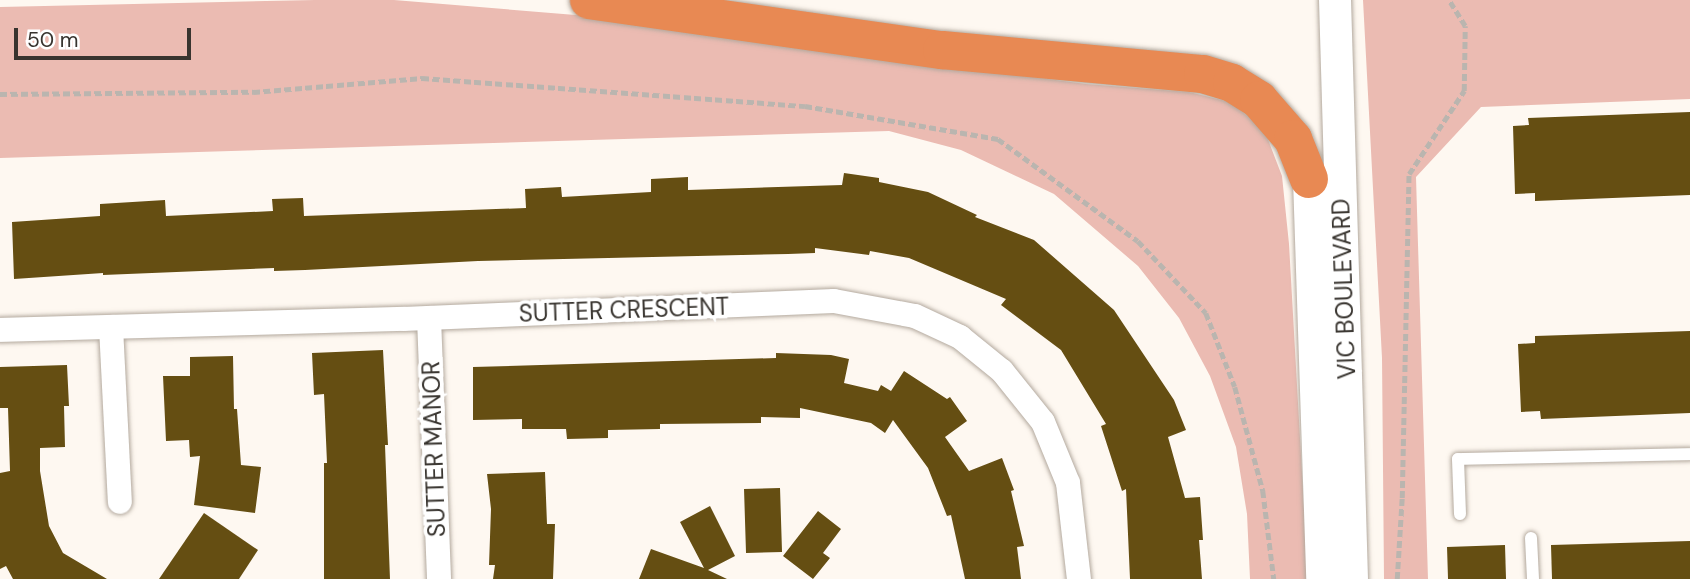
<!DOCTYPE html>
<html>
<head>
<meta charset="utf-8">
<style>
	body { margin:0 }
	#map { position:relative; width:1690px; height:579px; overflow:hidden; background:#fef8f1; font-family:"DM Sans",sans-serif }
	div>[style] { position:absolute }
	.green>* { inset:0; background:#ebbbb2 }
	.building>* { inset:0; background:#654e12 }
	.path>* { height:4.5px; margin-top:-2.25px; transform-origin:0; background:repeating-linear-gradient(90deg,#bab5af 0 7px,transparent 0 10.5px) }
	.roads { filter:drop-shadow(0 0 2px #b3a99e) drop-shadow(0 0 2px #b3a99e) }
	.service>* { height:12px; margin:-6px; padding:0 6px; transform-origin:6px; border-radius:6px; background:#fff }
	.minor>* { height:24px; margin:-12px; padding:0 12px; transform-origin:12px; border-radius:12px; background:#fff }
	.tertiary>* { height:32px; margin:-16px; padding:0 16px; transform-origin:16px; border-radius:16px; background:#fff }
	.motorway>* { height:38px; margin:-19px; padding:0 19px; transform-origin:19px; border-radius:19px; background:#e88953 }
	span { translate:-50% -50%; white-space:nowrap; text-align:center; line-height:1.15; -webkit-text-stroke:7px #fff; paint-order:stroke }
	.street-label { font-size:24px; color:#38342f }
	.scale { position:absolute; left:14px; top:28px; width:177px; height:32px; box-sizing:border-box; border:4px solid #38342f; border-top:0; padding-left:9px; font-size:21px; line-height:24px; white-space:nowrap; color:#38342f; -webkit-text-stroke:5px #fff; paint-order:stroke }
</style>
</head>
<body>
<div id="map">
	<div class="green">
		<i style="clip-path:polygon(315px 0,394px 0,649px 21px,880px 57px,1086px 84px,1189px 92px,1230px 102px,1264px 129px,1282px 176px,1289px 244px,1308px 579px,1250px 579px,1247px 514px,1236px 447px,1210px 376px,1179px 318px,1138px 266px,1054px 194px,961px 150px,889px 131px,0 158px,0 7px)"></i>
		<i style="clip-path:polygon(1363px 0,1690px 0,1690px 99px,1481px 107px,1416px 177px,1428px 579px,1384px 579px,1382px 358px)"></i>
	</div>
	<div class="building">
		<i style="clip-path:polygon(1690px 112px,1690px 195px,1535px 201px,1535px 193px,1515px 194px,1513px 126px,1529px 125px,1528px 118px)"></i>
		<i style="clip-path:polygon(844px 173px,879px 178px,879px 182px,928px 192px,977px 215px,975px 217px,1034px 240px,1114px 310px,1174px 400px,1186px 430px,1168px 437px,1185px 498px,1200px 497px,1203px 540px,1199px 540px,1202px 579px,1130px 579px,1126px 489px,1122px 491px,1101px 426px,1106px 424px,1061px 350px,1001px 305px,1006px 299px,909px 258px,870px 251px,869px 255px,815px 248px,815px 253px,788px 254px,478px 261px,305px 270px,274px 271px,274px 268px,103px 275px,103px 273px,14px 279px,12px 222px,100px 216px,100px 204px,165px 200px,166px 216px,273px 211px,272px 199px,303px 198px,304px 216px,526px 208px,525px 189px,561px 187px,562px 197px,651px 192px,651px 179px,688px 177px,688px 190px,842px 185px)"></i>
		<i style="clip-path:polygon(1690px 331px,1690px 413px,1541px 419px,1540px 411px,1521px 412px,1518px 344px,1535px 343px,1535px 336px)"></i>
		<i style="clip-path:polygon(383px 350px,388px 445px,385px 445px,390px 579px,324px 579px,324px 463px,327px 463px,324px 394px,314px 395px,312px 353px)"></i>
		<i style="clip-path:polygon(776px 353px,831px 355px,849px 359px,844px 383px,878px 391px,881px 385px,891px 391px,904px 371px,947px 399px,950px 397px,967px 421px,945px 437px,969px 471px,1002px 458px,1014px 490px,1011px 491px,1024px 546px,1017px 547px,1021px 579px,965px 579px,951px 515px,947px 516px,928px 468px,893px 420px,885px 433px,871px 423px,800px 408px,800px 418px,761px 417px,761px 423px,660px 424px,660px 429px,608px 430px,608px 438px,567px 439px,566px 429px,522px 429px,522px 419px,473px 420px,473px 367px,776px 358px)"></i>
		<i style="clip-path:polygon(233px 356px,234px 409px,237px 409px,241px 465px,261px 467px,255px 513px,194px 505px,200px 456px,190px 457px,189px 440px,166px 441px,163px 376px,190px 376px,190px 357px)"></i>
		<i style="clip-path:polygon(67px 365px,69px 406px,64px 406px,65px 447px,40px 448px,40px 471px,49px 526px,63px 553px,107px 579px,13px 579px,6px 566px,0 569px,0 473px,10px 471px,8px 408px,0 408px,0 367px)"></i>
		<i style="clip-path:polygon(545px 472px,547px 524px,555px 524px,553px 579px,493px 579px,495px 565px,489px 565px,491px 509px,487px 474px)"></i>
		<i style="clip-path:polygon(780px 488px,782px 552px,746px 553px,744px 489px)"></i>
		<i style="clip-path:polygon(710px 506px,735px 556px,708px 570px,727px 579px,639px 579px,651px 549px,704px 568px,680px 522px)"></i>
		<i style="clip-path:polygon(818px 511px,841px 529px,823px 553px,830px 558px,813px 579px,783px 556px)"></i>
		<i style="clip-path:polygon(204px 513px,258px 550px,239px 579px,159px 579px)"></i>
		<i style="clip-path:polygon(1690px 541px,1690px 579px,1552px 579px,1551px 545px)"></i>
		<i style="clip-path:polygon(1505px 545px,1506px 579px,1448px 579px,1447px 547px)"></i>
	</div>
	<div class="path">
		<i style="left:0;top:94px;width:253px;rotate:-0.5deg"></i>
		<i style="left:253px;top:92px;width:170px;rotate:-4.7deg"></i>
		<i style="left:422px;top:78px;width:384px;rotate:4.2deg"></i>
		<i style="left:805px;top:106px;width:196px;rotate:9.7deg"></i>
		<i style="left:998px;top:139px;width:173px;rotate:36.1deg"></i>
		<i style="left:1138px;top:241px;width:99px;rotate:46.6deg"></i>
		<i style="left:1206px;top:313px;width:79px;rotate:68.6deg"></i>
		<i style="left:1235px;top:387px;width:108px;rotate:74.9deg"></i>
		<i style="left:1263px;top:491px;width:89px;rotate:82.9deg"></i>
		<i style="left:1397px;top:579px;width:81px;rotate:-86.5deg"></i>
		<i style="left:1402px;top:498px;width:324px;rotate:-88.8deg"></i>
		<i style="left:1409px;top:174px;width:100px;rotate:-56.5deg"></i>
		<i style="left:1464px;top:91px;width:65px;rotate:-89.1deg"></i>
		<i style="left:1465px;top:26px;width:31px;rotate:-122deg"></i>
	</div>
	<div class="roads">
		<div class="service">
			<i style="left:1460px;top:514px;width:55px;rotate:-92.1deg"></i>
			<i style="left:1458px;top:459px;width:232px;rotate:-1.2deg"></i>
			<i style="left:1531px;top:538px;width:41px;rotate:87.2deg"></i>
		</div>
		<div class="minor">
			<i style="left:429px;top:318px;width:261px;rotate:87.8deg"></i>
			<i style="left:111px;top:327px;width:175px;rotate:87.1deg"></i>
			<i style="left:0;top:330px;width:403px;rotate:-1.6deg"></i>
			<i style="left:403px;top:319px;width:431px;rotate:-2.4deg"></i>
			<i style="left:834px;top:301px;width:82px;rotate:10.5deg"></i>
			<i style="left:915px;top:316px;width:50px;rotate:25deg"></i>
			<i style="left:960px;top:337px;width:54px;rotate:39deg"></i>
			<i style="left:1002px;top:371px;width:65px;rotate:51.2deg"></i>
			<i style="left:1043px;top:422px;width:66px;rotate:67.7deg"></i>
			<i style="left:1068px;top:483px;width:97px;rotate:83.5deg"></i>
		</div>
		<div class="tertiary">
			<i style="left:1335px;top:0;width:579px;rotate:88.32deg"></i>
			<i style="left:1309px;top:179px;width:400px;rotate:88.1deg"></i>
		</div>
		<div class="motorway">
			<i style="left:589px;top:0;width:357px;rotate:8.1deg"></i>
			<i style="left:942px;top:50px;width:262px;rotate:5.3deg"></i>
			<i style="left:1203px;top:74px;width:30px;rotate:17deg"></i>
			<i style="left:1232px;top:83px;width:32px;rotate:32deg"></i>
			<i style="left:1259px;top:100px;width:52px;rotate:48.9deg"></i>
			<i style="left:1293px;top:139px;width:43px;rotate:68.2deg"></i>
		</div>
	</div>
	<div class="street-label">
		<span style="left:1344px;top:289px;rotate:-92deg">VIC BOULEVARD</span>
		<span style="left:624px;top:310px;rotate:-2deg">SUTTER CRESCENT</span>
		<span style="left:434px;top:449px;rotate:-92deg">SUTTER MANOR</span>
	</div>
	<div class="scale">50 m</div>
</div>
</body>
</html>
